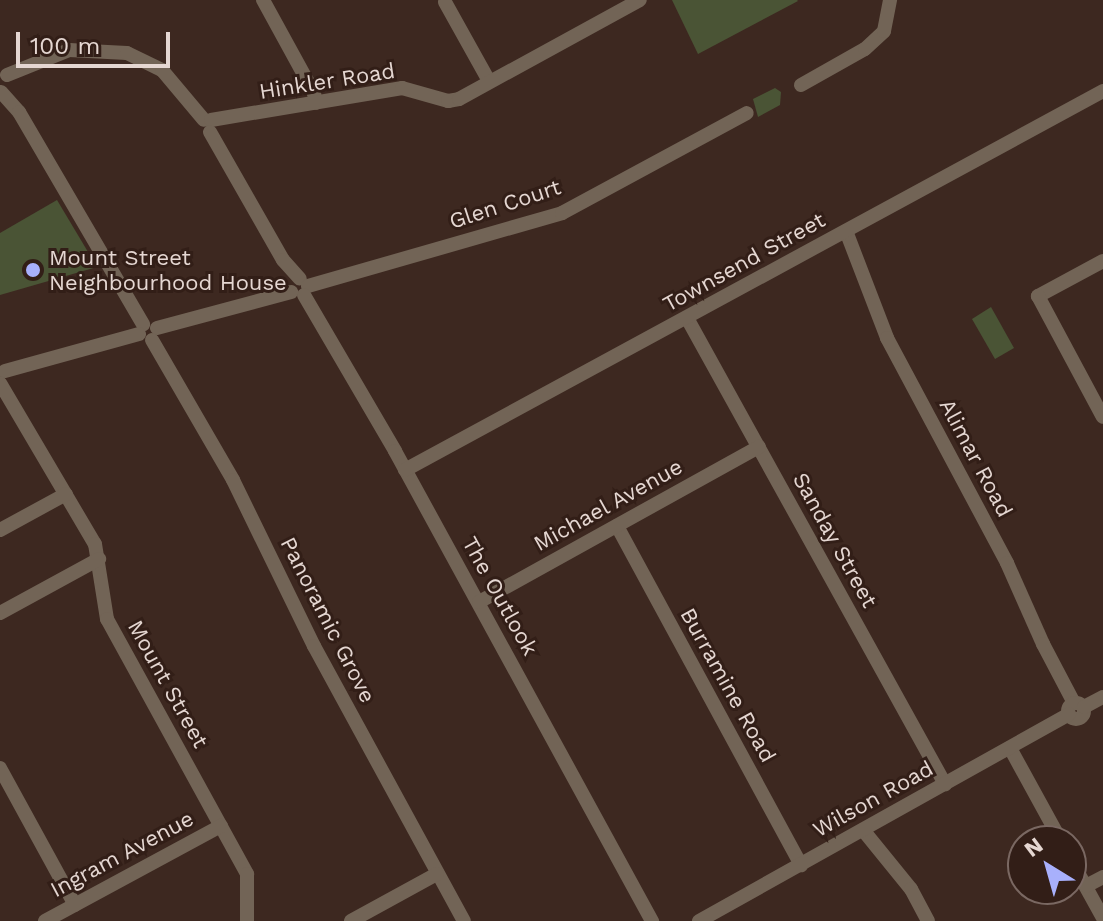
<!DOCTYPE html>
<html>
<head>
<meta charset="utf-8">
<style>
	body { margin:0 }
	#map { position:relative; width:1103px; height:921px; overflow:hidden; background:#3d2820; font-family:"Work Sans",sans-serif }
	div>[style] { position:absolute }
	.green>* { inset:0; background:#4a5435 }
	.minor>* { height:14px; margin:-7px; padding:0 7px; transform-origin:7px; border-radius:7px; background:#726456 }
	.minor>.ring { margin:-7px; padding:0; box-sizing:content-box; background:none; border:14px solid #726456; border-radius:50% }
	.dots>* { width:22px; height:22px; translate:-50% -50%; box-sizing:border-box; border:4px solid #321e17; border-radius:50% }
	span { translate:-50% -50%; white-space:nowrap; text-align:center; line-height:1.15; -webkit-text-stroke:6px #321e17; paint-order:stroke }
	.street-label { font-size:22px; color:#e5d7d2 }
	.poi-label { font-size:22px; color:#e5d7d2 }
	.left { translate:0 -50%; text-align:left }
	.north { position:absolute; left:1007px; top:825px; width:80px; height:80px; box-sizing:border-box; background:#321e17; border:2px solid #7a6862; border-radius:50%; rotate:323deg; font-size:22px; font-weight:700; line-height:32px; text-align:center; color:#e5d7d2 }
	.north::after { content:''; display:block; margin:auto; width:28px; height:36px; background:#a8b0fc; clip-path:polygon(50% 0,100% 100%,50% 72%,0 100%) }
	.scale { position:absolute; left:16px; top:32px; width:154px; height:36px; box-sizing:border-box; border:4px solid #e5d7d2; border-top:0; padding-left:10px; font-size:24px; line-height:28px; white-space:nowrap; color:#e5d7d2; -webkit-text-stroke:6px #321e17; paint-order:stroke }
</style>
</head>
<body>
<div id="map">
	<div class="green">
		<i style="clip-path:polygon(672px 0,797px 0,798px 1px,698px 54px)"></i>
		<i style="clip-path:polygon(775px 88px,781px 92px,780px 105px,758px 117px,753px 99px)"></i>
		<i style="clip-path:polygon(57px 200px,97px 267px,0 295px,0 233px)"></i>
		<i style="clip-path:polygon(991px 307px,1014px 348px,995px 359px,972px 319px)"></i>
	</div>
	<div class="minor">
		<i style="left:263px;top:0;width:106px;rotate:61.3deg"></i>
		<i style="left:314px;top:93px;width:10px;rotate:79deg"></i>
		<i style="left:445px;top:2px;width:90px;rotate:60.9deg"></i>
		<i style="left:7px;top:75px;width:67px;rotate:-22deg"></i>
		<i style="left:69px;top:50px;width:58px;rotate:3deg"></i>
		<i style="left:127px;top:53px;width:39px;rotate:26deg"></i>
		<i style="left:162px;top:70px;width:65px;rotate:50deg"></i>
		<i style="left:801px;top:85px;width:73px;rotate:-29.4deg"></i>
		<i style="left:865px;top:49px;width:26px;rotate:-43deg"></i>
		<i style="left:884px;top:31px;width:32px;rotate:-79deg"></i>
		<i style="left:1px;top:92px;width:27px;rotate:48deg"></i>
		<i style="left:19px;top:112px;width:246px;rotate:59.7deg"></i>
		<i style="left:211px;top:120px;width:194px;rotate:-9.5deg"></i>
		<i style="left:402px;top:88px;width:48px;rotate:15.8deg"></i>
		<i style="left:448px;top:101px;width:11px;rotate:-10deg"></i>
		<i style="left:459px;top:99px;width:206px;rotate:-28.7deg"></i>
		<i style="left:210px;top:132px;width:147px;rotate:60.3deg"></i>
		<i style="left:283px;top:260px;width:25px;rotate:48deg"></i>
		<i style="left:846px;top:231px;width:115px;rotate:69deg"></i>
		<i style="left:887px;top:338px;width:255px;rotate:61.9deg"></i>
		<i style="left:1007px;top:563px;width:89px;rotate:66deg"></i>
		<i style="left:1043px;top:644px;width:67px;rotate:62.3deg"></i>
		<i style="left:1103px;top:261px;width:74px;rotate:151.7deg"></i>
		<i style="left:1038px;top:296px;width:137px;rotate:61.8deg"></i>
		<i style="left:308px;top:286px;width:264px;rotate:-16deg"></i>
		<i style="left:562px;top:213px;width:210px;rotate:-28.4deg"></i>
		<i style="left:304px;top:295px;width:181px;rotate:59.7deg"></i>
		<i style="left:395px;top:451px;width:536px;rotate:61.33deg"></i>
		<i style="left:687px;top:318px;width:533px;rotate:61.03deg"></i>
		<i style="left:157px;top:328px;width:139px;rotate:-15deg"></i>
		<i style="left:152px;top:340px;width:162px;rotate:59.9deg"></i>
		<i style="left:233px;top:480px;width:185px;rotate:64deg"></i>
		<i style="left:314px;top:646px;width:313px;rotate:61.4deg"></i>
		<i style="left:5px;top:371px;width:139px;rotate:-15.4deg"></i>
		<i style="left:0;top:383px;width:187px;rotate:59.5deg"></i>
		<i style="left:95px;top:544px;width:76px;rotate:80.9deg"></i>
		<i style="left:107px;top:619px;width:291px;rotate:61.2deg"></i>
		<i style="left:247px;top:874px;width:47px;rotate:90deg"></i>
		<i style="left:405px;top:470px;width:794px;rotate:-28.5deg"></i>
		<i style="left:617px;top:526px;width:386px;rotate:61.5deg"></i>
		<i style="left:0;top:530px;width:75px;rotate:-28.6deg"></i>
		<i style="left:479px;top:602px;width:320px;rotate:-29deg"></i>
		<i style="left:0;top:613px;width:113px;rotate:-28.6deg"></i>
		<i class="ring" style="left:1068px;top:703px;width:2px;height:2px"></i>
		<i style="left:1084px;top:707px;width:21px;rotate:-28deg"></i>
		<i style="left:1010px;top:748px;width:106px;rotate:61.3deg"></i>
		<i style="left:0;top:768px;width:156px;rotate:61.3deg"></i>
		<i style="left:863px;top:830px;width:76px;rotate:50.9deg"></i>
		<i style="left:911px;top:889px;width:36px;rotate:62deg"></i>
		<i style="left:1071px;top:860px;width:66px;rotate:61.1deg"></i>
		<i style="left:1086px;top:886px;width:19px;rotate:-28deg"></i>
		<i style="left:45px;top:921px;width:200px;rotate:-28.4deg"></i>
		<i style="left:351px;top:921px;width:98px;rotate:-28.7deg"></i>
		<i style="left:699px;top:921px;width:424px;rotate:-29.2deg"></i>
	</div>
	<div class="dots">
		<i style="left:33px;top:270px;background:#a8b0fc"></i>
	</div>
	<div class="street-label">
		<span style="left:327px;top:81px;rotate:-9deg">Hinkler Road</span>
		<span style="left:505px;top:204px;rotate:-18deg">Glen Court</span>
		<span style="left:744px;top:262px;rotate:-29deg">Townsend Street</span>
		<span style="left:976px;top:458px;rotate:62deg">Alimar Road</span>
		<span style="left:608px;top:505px;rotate:-29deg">Michael Avenue</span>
		<span style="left:835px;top:540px;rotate:61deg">Sanday Street</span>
		<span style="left:500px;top:596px;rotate:61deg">The Outlook</span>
		<span style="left:328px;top:620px;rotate:63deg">Panoramic Grove</span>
		<span style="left:168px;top:684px;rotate:61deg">Mount Street</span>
		<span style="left:728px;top:685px;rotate:61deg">Burramine Road</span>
		<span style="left:873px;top:799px;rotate:-29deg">Wilson Road</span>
		<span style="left:122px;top:854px;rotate:-28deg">Ingram Avenue</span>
	</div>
	<div class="poi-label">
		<span class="left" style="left:49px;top:270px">Mount Street<br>Neighbourhood House</span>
	</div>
	<div class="north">N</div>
	<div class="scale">100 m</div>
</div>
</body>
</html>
